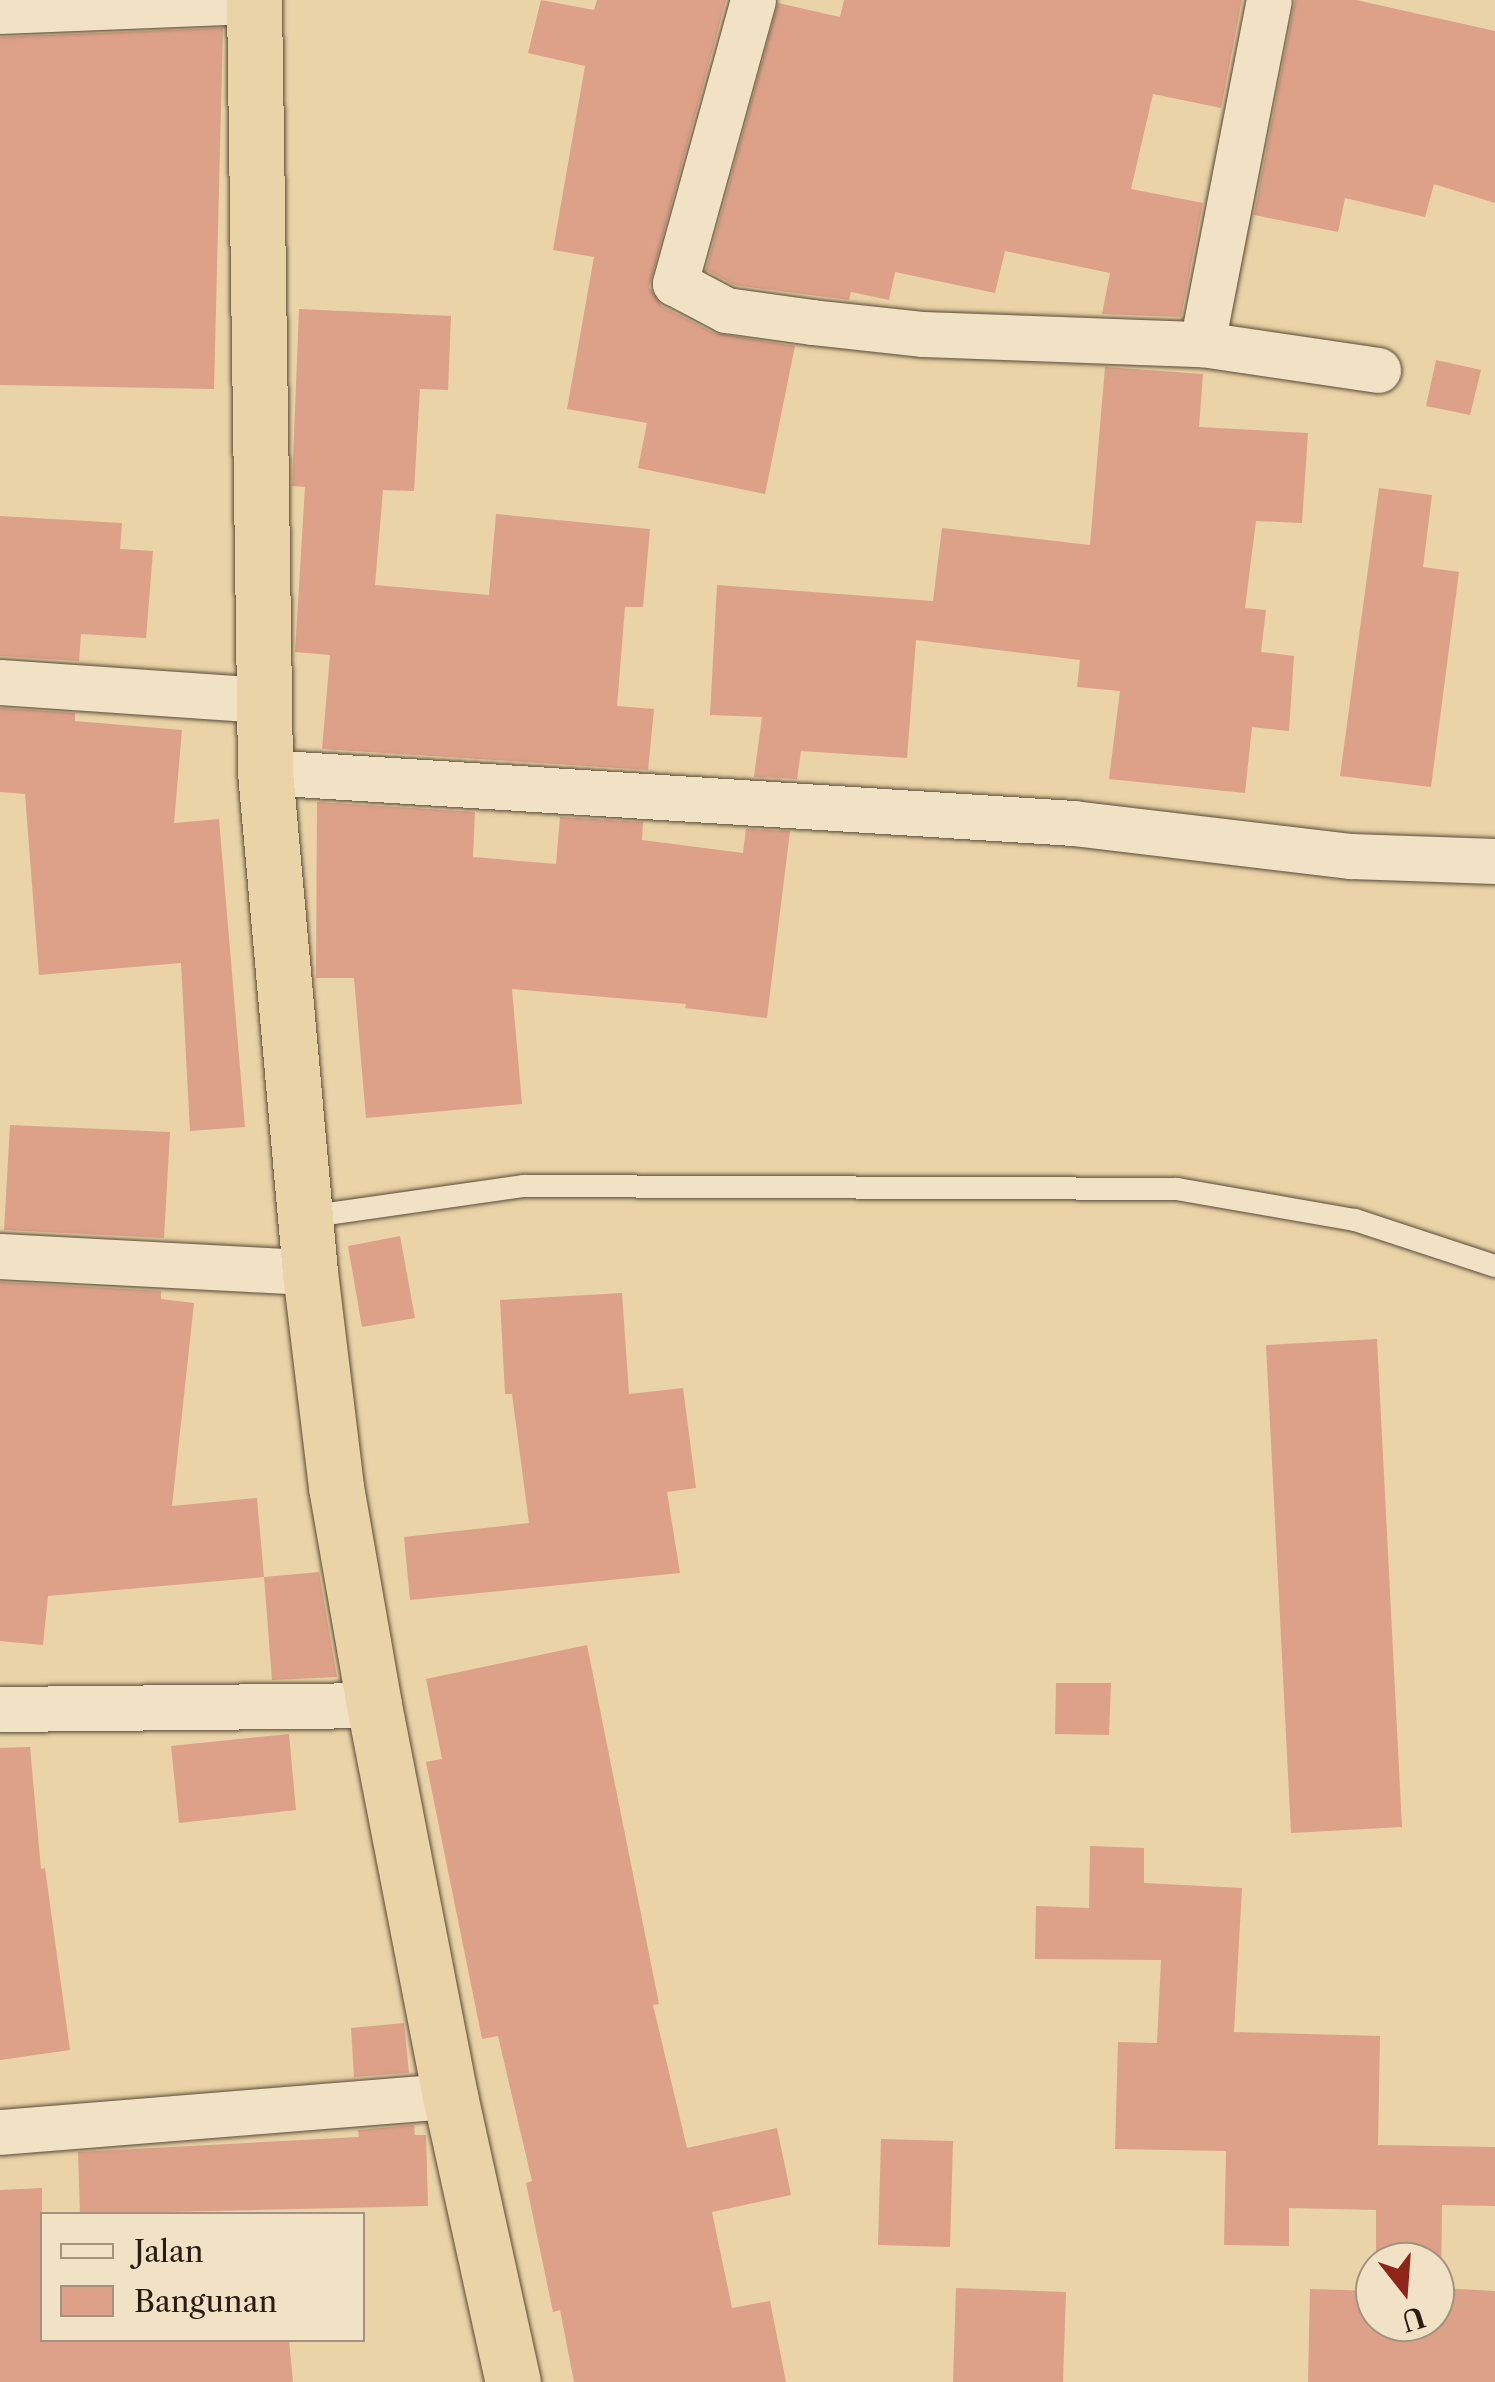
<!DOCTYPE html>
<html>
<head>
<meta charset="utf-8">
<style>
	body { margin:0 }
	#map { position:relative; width:1495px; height:2382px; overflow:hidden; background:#e9d3a7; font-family:"Libre Caslon Text",serif }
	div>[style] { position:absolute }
	.building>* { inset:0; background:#dda189 }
	.roads { filter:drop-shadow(0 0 2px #594a37) drop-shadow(0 0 2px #594a37) }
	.service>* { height:22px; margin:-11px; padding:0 11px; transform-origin:11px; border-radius:11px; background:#f1e2c6 }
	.minor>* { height:45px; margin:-22.5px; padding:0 22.5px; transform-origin:22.5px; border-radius:22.5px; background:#f1e2c6 }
	.trunk>* { height:55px; margin:-27.5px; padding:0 27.5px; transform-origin:27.5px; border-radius:27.5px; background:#e9d3a7 }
	span { translate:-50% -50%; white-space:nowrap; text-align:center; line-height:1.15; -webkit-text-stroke:8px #f1e2c6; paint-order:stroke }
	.legend { position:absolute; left:40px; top:2212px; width:325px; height:130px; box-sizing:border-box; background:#f1e2c6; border:2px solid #a1937e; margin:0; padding:12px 18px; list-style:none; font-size:30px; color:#291c12 }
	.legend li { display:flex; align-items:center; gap:20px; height:50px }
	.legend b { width:50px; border:2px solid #a1937e }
	.north { position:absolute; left:1355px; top:2242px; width:100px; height:100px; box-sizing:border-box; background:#f1e2c6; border:2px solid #a1937e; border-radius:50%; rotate:163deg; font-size:28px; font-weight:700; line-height:40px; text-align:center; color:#291c12 }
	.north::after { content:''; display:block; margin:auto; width:35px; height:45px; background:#8f2418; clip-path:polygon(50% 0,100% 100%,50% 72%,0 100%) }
</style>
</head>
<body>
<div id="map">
	<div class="building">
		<i style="clip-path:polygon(541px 0,594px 10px,597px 0,726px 0,649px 287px,662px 306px,714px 333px,795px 346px,765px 494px,638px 468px,647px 423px,567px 409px,594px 257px,553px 250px,585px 66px,528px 53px)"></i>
		<i style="clip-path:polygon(844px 0,1242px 0,1221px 108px,1153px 94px,1131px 189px,1203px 203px,1181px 317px,1102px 314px,1110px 273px,1005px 251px,995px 293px,895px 272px,889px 300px,851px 292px,849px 300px,734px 285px,706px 270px,778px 3px,840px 17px)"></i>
		<i style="clip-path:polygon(1295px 0,1356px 0,1495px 31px,1495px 203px,1434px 184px,1425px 217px,1345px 198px,1338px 232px,1254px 215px)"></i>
		<i style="clip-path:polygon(223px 28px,214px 389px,0 385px,0 37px)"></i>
		<i style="clip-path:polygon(299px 309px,451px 316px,448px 390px,420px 389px,414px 491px,383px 490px,375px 585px,489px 595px,496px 514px,650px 529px,643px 607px,625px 607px,617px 706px,654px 709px,648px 770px,322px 749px,330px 655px,295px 652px,305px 487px,292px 486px)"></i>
		<i style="clip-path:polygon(1436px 360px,1481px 370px,1470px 415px,1426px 406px)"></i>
		<i style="clip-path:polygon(1105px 367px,1203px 374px,1199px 427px,1308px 433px,1302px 523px,1256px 521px,1245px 608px,1266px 610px,1261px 652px,1294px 656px,1289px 731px,1252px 727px,1245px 793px,1109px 779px,1120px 691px,1077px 687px,1080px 660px,916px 640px,907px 758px,801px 751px,797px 779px,754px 777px,762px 717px,710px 715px,717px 585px,933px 601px,942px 528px,1090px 545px)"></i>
		<i style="clip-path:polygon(1379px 488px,1432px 495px,1423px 567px,1459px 572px,1431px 787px,1340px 776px)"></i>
		<i style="clip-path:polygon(0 516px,122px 523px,120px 549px,153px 551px,146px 638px,81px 634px,79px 661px,0 656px)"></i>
		<i style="clip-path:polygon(0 708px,75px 713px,75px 721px,182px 730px,174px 823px,219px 819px,245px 1127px,190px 1131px,181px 963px,39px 975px,25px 794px,0 792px)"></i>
		<i style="clip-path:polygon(317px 802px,475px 812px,473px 857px,556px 864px,560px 817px,643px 822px,642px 840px,743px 853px,746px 829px,790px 831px,767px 1018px,685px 1008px,686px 1004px,512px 989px,522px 1104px,366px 1118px,354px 978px,316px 978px)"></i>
		<i style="clip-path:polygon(10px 1125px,170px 1132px,164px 1238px,4px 1230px)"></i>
		<i style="clip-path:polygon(400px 1236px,415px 1318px,362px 1327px,348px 1246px)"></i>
		<i style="clip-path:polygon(0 1282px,161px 1291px,161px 1299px,194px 1303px,172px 1506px,257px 1498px,264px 1577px,48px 1596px,43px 1645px,0 1641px)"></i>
		<i style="clip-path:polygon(622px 1293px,629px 1394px,683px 1388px,696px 1488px,667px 1492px,680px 1573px,410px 1600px,404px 1537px,529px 1523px,512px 1394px,505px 1394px,500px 1300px)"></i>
		<i style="clip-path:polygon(1377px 1339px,1402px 1827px,1291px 1833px,1266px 1345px)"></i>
		<i style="clip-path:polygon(319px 1572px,337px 1677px,272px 1680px,264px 1577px)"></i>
		<i style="clip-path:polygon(587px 1645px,659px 2004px,653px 2005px,687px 2148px,777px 2128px,791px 2195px,712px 2212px,732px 2308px,770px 2301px,786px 2382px,574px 2382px,560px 2310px,553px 2312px,526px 2183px,532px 2181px,498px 2036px,482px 2039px,426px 1762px,442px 1759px,426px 1679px)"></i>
		<i style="clip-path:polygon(1056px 1683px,1111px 1683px,1109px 1735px,1055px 1734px)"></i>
		<i style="clip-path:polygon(289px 1734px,296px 1810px,179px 1823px,171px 1746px)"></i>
		<i style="clip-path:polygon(30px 1747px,41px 1869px,45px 1868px,70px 2050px,0 2060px,0 1748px)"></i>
		<i style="clip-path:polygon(1090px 1846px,1144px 1848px,1144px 1883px,1242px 1888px,1234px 2032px,1380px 2036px,1378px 2145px,1495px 2147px,1495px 2206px,1442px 2205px,1441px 2288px,1495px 2291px,1495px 2382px,1308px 2382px,1310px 2289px,1375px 2291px,1375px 2322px,1435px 2322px,1435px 2262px,1376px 2262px,1376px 2210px,1289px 2208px,1289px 2246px,1224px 2245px,1226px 2151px,1115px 2149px,1118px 2042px,1157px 2043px,1161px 1960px,1035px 1959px,1036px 1906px,1089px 1908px)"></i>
		<i style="clip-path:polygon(404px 2023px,409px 2073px,354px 2077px,351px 2028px)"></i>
		<i style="clip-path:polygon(414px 2125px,415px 2135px,426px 2135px,428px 2206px,80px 2214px,78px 2152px,359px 2137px,358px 2130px)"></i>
		<i style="clip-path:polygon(881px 2139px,953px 2141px,950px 2247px,878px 2245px)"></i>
		<i style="clip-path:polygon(42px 2188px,42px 2340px,289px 2340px,293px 2382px,0 2382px,0 2190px)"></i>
		<i style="clip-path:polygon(956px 2288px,1066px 2292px,1063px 2382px,953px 2382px)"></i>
	</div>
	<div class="roads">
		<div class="service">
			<i style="left:306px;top:1217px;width:220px;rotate:-8.1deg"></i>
			<i style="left:524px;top:1186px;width:653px;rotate:0.26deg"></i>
			<i style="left:1177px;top:1189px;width:181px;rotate:9.9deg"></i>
			<i style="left:1355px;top:1220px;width:147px;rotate:18.2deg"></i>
		</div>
		<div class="minor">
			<i style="left:753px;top:0;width:294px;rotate:105.4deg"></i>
			<i style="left:675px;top:283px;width:58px;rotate:27.9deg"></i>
			<i style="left:726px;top:310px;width:87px;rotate:7.9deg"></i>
			<i style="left:812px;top:322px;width:112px;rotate:6.2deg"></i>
			<i style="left:923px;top:334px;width:279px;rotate:2.1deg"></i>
			<i style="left:1202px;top:344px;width:178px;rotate:8.4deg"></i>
			<i style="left:0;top:11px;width:254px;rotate:-2.3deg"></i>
			<i style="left:1202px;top:344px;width:350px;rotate:-79deg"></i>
			<i style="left:0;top:682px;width:267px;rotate:3.9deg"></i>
			<i style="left:265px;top:772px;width:810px;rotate:3.61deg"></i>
			<i style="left:1073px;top:823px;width:280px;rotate:6.8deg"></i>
			<i style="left:1351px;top:856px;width:144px;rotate:2deg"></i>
			<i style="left:0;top:1256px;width:310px;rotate:3deg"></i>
			<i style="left:0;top:1709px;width:374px;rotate:-0.6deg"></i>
			<i style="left:0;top:2132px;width:451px;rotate:-4.6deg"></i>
		</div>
		<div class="trunk">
			<i style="left:254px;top:0;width:772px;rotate:89.18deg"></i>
			<i style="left:265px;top:772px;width:502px;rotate:84.86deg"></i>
			<i style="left:310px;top:1272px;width:217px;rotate:83.1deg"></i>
			<i style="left:336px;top:1487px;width:221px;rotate:80.1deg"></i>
			<i style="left:374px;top:1705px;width:398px;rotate:79deg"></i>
			<i style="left:450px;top:2096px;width:293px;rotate:77.6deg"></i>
		</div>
	</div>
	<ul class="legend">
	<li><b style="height:12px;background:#f1e2c6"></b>Jalan</li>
	<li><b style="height:28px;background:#dda189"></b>Bangunan</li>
	</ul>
	<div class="north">U</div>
</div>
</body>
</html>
